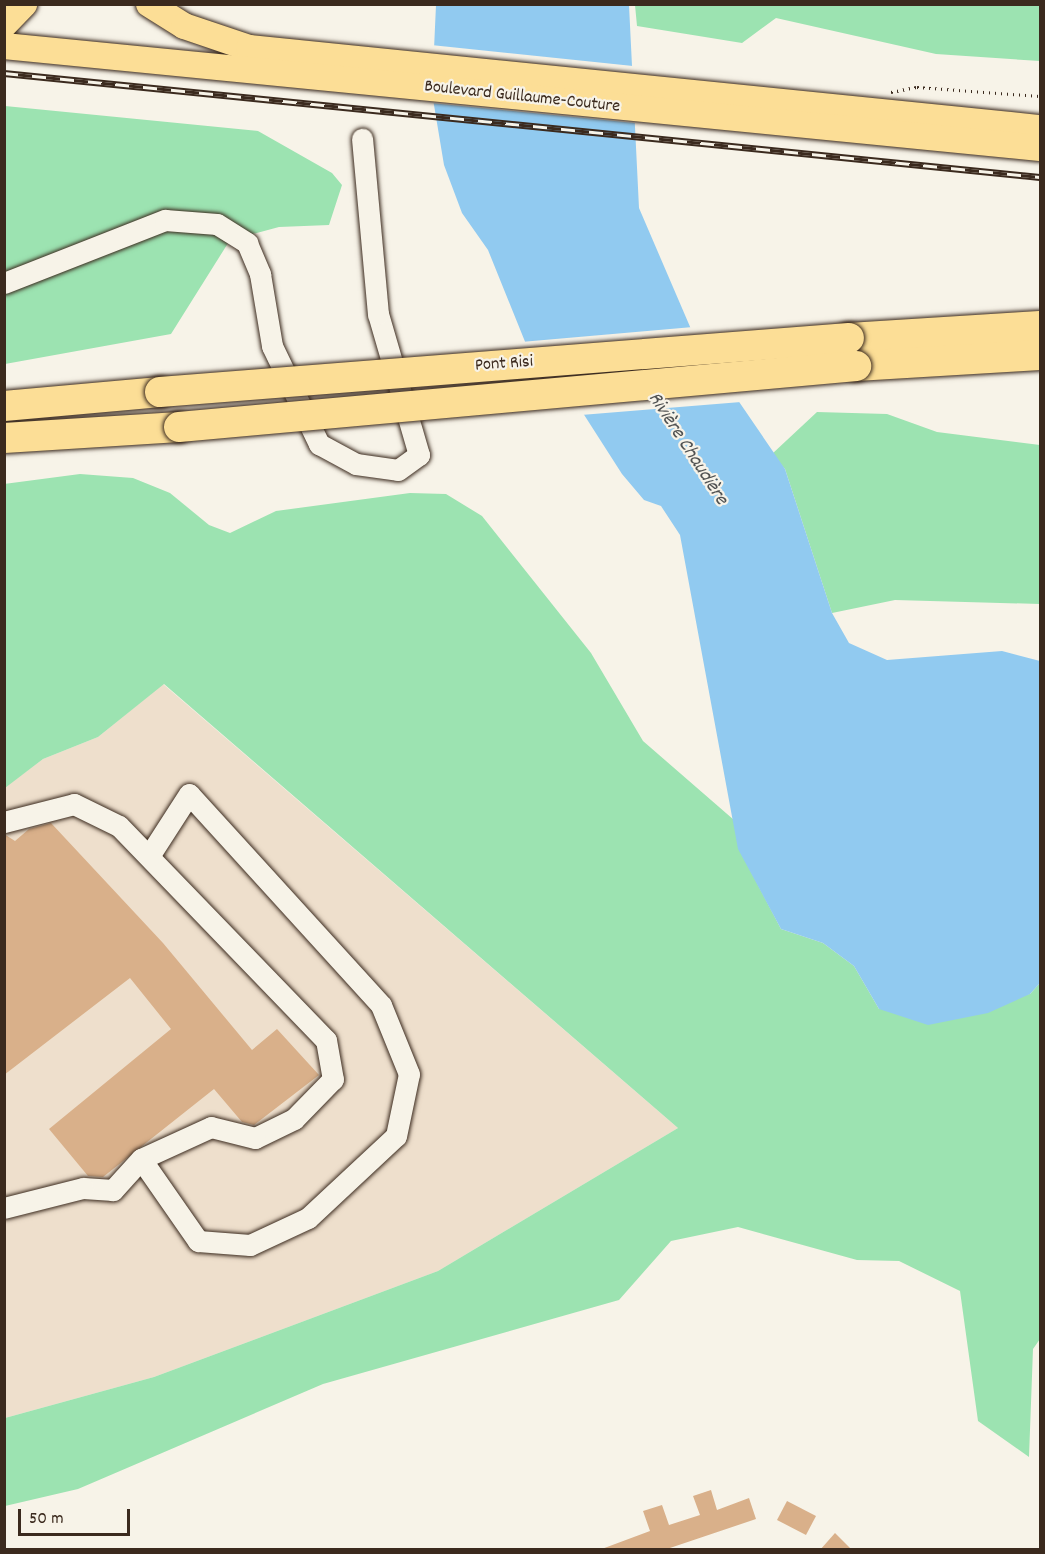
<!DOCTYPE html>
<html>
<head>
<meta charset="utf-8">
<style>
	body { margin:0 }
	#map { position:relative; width:1045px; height:1554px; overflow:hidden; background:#f7f3e8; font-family:Dekko,sans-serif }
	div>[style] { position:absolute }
	.built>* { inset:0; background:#eedfcc }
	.green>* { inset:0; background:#9ce3b1 }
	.water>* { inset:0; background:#91caf0 }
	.pier>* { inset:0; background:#f7f3e8 }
	.building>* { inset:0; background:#d9b08a }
	.path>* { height:3px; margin-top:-1.5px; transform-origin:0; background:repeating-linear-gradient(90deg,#3b2a1e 0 1.5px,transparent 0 6px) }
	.roads { filter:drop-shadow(0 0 2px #3b2a1e) drop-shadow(0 0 2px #3b2a1e) }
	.minor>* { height:21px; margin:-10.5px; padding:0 10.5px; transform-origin:10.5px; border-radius:10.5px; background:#f7f3e8 }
	.major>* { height:26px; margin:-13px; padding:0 13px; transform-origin:13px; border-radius:13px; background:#fcde96 }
	.highway>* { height:30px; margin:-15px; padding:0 15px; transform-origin:15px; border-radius:15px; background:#fcde96 }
	.rail>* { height:7px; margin-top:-3.5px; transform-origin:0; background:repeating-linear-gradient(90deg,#f7f3e8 0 14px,#3b2a1e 0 28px); box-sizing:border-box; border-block:2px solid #3b2a1e }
	.bridges { filter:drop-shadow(0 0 2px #3b2a1e) drop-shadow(0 0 2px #3b2a1e) }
	.highway-bridge>* { height:30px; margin:-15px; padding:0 15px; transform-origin:15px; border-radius:15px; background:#fcde96 }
	span { translate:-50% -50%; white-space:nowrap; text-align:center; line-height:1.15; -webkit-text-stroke:4.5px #f7f3e8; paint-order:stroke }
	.street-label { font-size:18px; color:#3b2a1e }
	.water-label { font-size:20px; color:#505252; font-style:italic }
	.frame { position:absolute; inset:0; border:6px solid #3b2a1e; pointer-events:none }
	.scale { position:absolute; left:18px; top:1509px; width:112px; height:27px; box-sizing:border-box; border:3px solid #3b2a1e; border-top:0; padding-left:8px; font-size:18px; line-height:21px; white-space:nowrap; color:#3b2a1e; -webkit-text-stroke:4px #f7f3e8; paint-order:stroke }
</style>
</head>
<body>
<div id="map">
	<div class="built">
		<i style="clip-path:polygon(163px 684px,678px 1128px,438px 1271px,154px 1377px,5px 1418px,4px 788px,43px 759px,98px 737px)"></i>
	</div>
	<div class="green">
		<i style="clip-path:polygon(635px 5px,1040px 5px,1040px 61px,936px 54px,776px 18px,742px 43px,637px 26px)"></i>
		<i style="clip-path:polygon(5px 106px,258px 131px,332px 173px,342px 185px,329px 225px,279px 227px,230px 240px,171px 334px,5px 364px)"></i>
		<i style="clip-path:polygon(817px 412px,887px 414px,937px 432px,1040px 445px,1040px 604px,895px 600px,832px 613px,785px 469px,772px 454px)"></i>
		<i style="clip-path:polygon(80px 474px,133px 478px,170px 493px,209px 525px,230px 533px,276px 511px,410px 493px,446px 494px,482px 516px,591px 653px,643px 741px,734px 820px,739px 849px,781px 929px,823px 943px,854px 966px,879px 1009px,1030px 994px,1040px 983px,1040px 1339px,1033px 1349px,1029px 1457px,978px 1421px,960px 1291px,899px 1261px,857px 1260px,738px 1227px,671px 1241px,619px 1300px,323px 1384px,78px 1489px,5px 1506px,5px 1418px,154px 1377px,438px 1271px,678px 1128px,164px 684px,98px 737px,43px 759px,5px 788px,4px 484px)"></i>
	</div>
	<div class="water">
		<i style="clip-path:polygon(436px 5px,629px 5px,639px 208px,694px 336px,785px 469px,832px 613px,849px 643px,887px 660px,1002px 651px,1040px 661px,1040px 983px,1030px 994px,988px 1013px,928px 1025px,879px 1009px,854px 966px,823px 943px,781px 929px,738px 849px,680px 535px,661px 506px,644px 500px,622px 474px,581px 410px,530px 354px,488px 250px,462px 213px,444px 165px,432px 93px)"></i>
	</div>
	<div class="pier">
		<i style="clip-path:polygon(431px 45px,633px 66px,635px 123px,431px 103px)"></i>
		<i style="clip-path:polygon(693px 327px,741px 402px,581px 415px,552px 387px,521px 342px)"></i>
	</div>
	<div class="building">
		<i style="clip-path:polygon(51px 823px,163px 943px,252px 1050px,277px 1029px,319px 1075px,254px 1125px,242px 1122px,214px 1089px,103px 1177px,88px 1176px,49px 1129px,171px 1029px,130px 978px,4px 1075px,4px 834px,15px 841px,29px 829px)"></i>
		<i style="clip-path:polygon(711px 1490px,717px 1510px,749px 1498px,756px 1519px,664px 1550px,599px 1550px,650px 1531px,643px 1511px,662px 1505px,669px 1525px,700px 1515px,693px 1496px)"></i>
		<i style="clip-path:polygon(787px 1501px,816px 1516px,806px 1535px,777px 1520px)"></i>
		<i style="clip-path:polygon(835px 1533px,852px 1550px,820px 1550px)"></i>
	</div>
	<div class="path">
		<i style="left:891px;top:92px;width:26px;rotate:-11deg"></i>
		<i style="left:917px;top:87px;width:123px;rotate:4.2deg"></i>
	</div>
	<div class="roads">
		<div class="minor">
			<i style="left:4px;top:283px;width:173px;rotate:-21.4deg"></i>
			<i style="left:165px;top:220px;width:52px;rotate:4.4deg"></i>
			<i style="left:217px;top:224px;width:36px;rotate:32deg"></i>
			<i style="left:247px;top:243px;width:34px;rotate:67deg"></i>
			<i style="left:260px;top:274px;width:73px;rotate:80.5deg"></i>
			<i style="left:272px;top:346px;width:109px;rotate:64.4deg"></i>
			<i style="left:319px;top:444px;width:42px;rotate:28.4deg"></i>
			<i style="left:356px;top:464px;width:42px;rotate:8.1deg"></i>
			<i style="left:398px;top:470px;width:26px;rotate:-36deg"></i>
			<i style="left:419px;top:455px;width:147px;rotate:-106.2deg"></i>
			<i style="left:378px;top:314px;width:176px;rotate:-95.2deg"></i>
			<i style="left:4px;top:822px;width:72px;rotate:-14.4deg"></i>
			<i style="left:74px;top:804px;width:50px;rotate:26.1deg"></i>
			<i style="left:119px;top:826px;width:298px;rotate:46deg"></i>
			<i style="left:326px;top:1040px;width:40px;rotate:80deg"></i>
			<i style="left:333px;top:1079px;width:56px;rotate:134.3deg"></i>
			<i style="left:294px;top:1119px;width:43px;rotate:154deg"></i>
			<i style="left:255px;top:1138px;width:45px;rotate:-166deg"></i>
			<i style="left:211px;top:1127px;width:77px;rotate:155.4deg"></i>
			<i style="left:141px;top:1159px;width:42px;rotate:132.1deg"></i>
			<i style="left:113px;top:1190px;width:30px;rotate:-176deg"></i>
			<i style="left:83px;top:1188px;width:81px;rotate:165.8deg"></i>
			<i style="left:141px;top:1159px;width:100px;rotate:55.2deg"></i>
			<i style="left:198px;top:1241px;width:52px;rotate:4.4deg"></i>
			<i style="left:250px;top:1245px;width:64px;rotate:-25deg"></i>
			<i style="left:308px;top:1218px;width:120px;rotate:-43deg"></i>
			<i style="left:396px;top:1136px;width:63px;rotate:-78.2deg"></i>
			<i style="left:409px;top:1074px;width:74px;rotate:-112.1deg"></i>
			<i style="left:381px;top:1005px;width:285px;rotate:-132.3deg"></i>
			<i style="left:189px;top:794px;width:74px;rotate:122.8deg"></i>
		</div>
		<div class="major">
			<i style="left:149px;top:4px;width:41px;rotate:32.2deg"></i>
			<i style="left:184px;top:26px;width:69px;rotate:18.7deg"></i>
			<i style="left:249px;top:48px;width:795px;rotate:5.78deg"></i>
			<i style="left:4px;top:25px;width:29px;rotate:-46deg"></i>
			<i style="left:4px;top:46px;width:1041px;rotate:5.62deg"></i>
		</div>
		<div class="highway">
			<i style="left:849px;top:338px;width:191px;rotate:-3.6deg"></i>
			<i style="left:856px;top:366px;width:184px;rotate:-3.4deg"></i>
			<i style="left:4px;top:406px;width:157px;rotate:-5.1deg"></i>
			<i style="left:4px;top:438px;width:175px;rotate:-3.6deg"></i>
		</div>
	</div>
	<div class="rail">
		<i style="left:4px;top:73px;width:1041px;rotate:5.73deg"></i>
	</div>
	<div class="bridges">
		<div class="highway-bridge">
			<i style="left:160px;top:392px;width:691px;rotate:-4.48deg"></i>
			<i style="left:179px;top:427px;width:680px;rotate:-5.15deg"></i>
		</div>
	</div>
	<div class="street-label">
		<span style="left:522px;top:98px;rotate:6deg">Boulevard Guillaume-Couture</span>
		<span style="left:504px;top:365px;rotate:-4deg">Pont Risi</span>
	</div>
	<div class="water-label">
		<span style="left:687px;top:449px;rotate:57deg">Rivière Chaudière</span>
	</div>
	<div class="frame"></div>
	<div class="scale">50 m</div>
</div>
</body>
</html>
